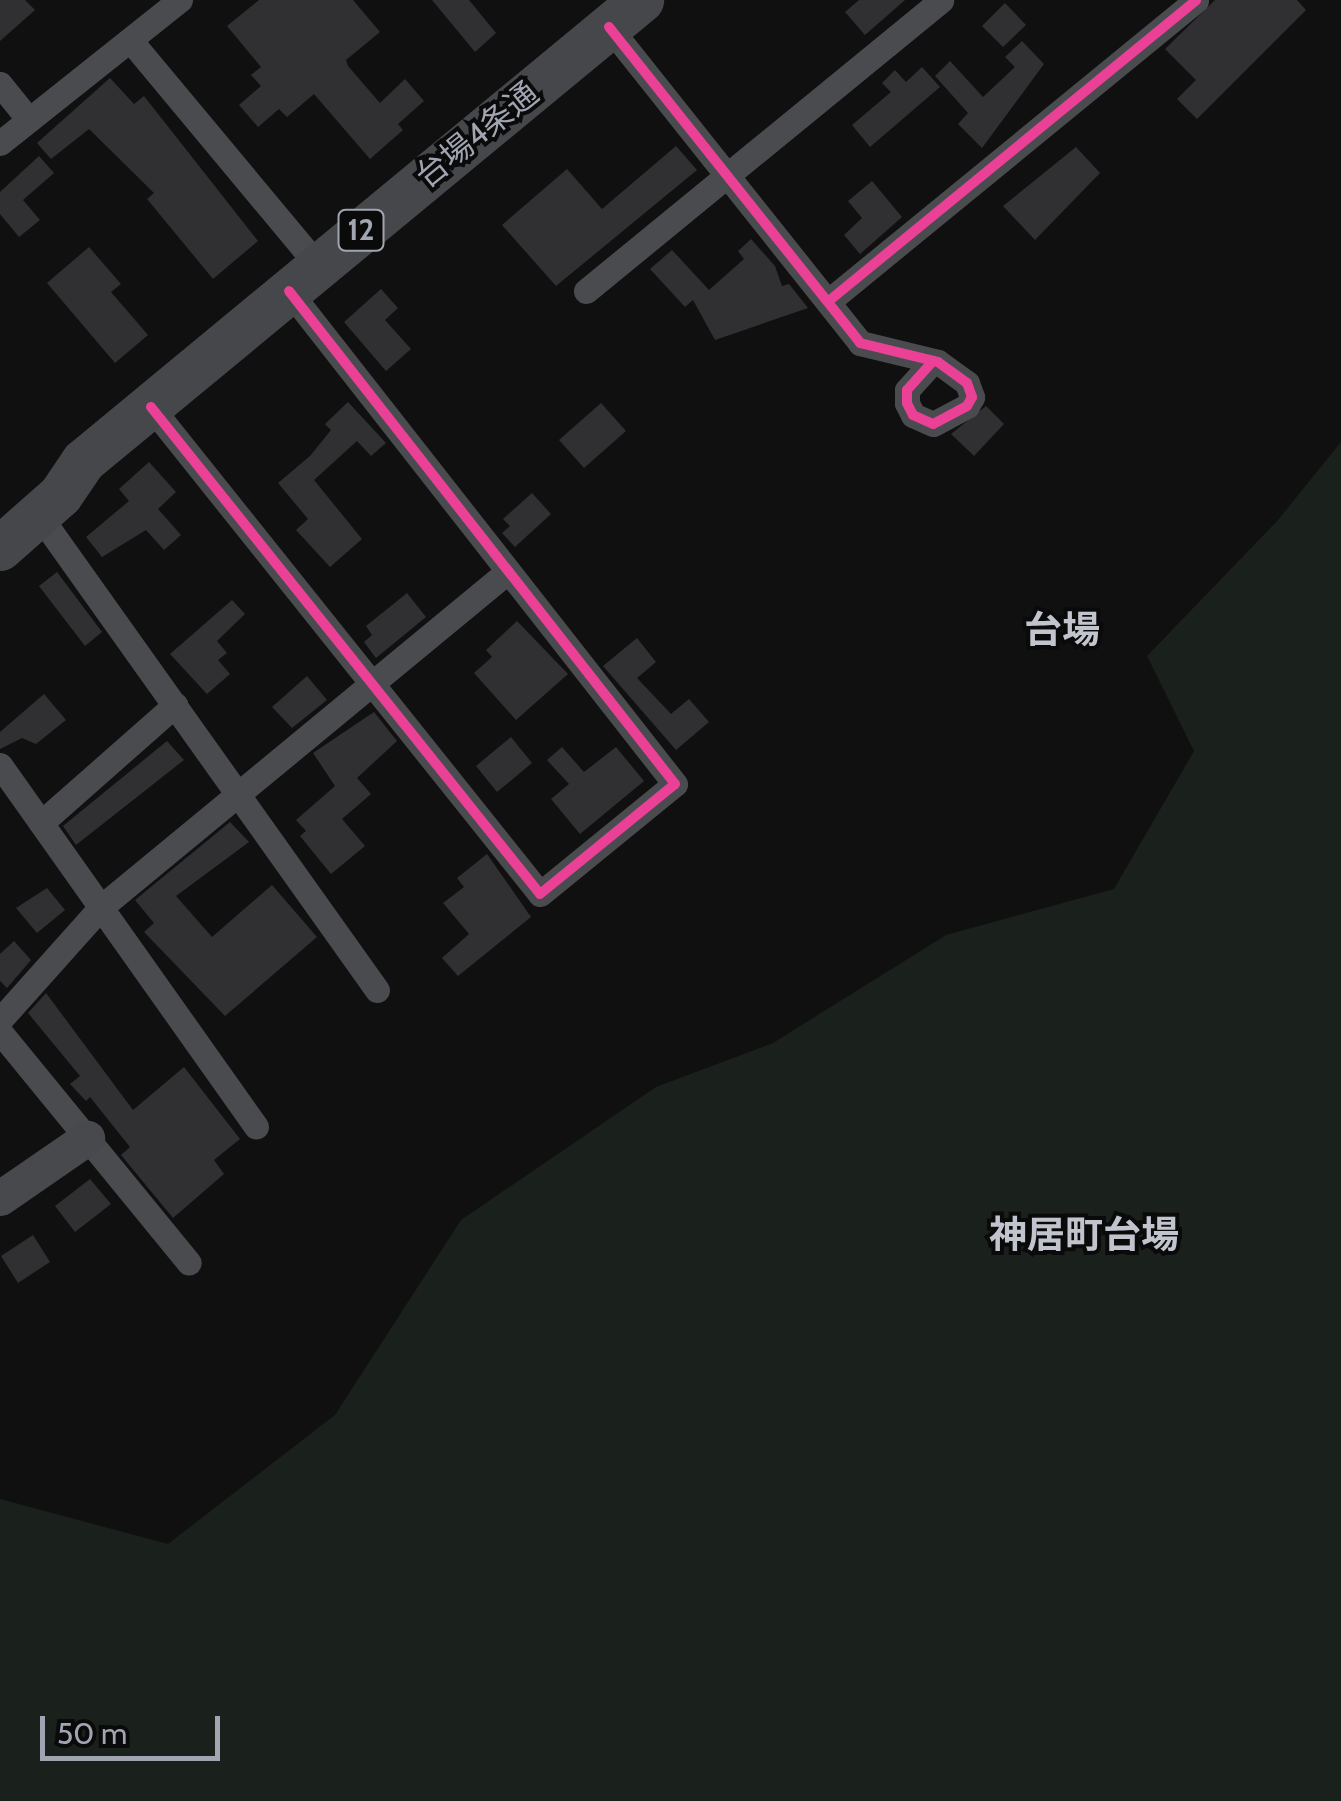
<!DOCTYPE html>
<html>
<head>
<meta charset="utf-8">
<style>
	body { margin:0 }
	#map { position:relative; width:1341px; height:1801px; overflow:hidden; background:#101010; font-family:Cabin,"Noto Sans JP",sans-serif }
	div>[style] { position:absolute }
	.green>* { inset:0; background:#1a201b }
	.building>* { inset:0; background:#303033 }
	.street>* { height:25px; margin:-12.5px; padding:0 12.5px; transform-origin:12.5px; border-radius:12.5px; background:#4a4b4f }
	.secondary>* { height:35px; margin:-17.5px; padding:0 17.5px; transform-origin:17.5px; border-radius:17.5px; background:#48494c }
	.highway>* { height:45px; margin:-22.5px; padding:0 22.5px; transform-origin:22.5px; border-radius:22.5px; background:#46474a }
	.cycleway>* { height:10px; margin:-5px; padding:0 5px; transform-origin:5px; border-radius:5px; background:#ea4096 }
	span { translate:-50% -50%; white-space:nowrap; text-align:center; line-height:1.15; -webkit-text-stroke:8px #0a0a0b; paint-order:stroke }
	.shield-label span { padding:2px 8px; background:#0a0a0b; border:2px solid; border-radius:8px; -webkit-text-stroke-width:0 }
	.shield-label { font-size:30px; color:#a1a5b1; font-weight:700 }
	.street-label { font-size:32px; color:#a1a5b1 }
	.quarter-label { font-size:38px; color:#c1c4cd; font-weight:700 }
	.scale { position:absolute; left:40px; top:1716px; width:180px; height:45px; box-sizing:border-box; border:5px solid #a1a5b1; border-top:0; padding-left:12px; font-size:30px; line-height:35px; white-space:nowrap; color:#a1a5b1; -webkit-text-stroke:8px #0a0a0b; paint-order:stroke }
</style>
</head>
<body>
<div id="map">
	<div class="green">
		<i style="clip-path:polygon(1341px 442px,1341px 1801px,0 1801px,0 1499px,168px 1544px,335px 1415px,461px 1220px,656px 1087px,773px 1043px,946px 935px,1114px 889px,1194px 751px,1147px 656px,1278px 520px)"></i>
	</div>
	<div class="building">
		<i style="clip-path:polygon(0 0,25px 0,35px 10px,0 41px)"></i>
		<i style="clip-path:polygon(259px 0,353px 0,380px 32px,346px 60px,348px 66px,380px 103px,405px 79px,424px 101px,398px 124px,403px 130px,370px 159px,314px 94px,287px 117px,279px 109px,258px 127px,239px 105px,261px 86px,251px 75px,261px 67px,227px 26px)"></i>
		<i style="clip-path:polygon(432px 0,469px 0,496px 33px,475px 52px)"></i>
		<i style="clip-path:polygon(859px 0,905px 0,865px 35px,845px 12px)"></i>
		<i style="clip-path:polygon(1215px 0,1297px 0,1306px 10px,1197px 119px,1177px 99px,1196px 80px,1165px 49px)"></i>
		<i style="clip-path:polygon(1005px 3px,1026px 25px,1003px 47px,982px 26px)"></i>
		<i style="clip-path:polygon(1022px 41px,1044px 64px,982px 148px,958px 124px,968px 113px,935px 76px,950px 61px,983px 97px,1015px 67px,1005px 57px)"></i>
		<i style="clip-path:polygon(922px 67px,940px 87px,870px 147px,852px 125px,891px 92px,882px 83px,895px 70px,906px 82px)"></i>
		<i style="clip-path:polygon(110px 78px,134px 104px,144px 96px,258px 241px,213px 279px,147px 199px,154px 193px,89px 129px,51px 159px,37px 143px)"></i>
		<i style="clip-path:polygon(676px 146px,697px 170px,556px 286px,502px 225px,567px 169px,602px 209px)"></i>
		<i style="clip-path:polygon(1076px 147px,1100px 173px,1035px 240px,1003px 206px)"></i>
		<i style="clip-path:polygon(39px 156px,54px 173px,23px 200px,40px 220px,19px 237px,0 214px,0 192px)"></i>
		<i style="clip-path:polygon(872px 181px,902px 217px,860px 254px,844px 235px,862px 218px,848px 201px)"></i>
		<i style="clip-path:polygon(751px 239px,775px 266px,782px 286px,789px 284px,808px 308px,715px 340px,693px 300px,685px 307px,650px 269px,672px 250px,709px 290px,744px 259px,738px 251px)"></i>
		<i style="clip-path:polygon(89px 247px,121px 284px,111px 292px,148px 335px,115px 363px,47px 283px)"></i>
		<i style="clip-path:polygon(381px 289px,398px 308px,385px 320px,411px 349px,386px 371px,344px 322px)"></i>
		<i style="clip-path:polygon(348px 402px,386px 443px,371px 456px,357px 441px,314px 480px,362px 539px,330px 567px,296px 530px,308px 519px,278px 483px,310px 456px,331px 430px,325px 424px)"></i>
		<i style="clip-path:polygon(601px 403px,626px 431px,584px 468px,559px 440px)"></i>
		<i style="clip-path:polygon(986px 406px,1004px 424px,974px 456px,951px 434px)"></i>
		<i style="clip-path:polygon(149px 462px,176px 492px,158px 509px,181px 535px,164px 550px,146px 530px,102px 557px,86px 537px,129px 501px,119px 489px)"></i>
		<i style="clip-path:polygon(532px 493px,551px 514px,515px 547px,502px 533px,510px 526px,503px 519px)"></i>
		<i style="clip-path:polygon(57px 572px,102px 632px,85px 646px,39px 586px)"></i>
		<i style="clip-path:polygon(407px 593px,426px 617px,376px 658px,364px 642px,372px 635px,366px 626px)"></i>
		<i style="clip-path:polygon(232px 600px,245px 614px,217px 641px,227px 653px,218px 660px,230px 674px,207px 694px,170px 654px)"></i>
		<i style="clip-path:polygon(517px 621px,568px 674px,516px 720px,474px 673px,492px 657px,486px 650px)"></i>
		<i style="clip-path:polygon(637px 638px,656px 662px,637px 678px,671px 714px,689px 699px,709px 722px,676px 750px,603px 666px)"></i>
		<i style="clip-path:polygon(307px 676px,327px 700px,292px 728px,272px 707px)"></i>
		<i style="clip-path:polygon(44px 694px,66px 720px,36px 744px,22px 738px,0 749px,0 732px)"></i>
		<i style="clip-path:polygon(374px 712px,397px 741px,357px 778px,371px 794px,342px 819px,365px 846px,331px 874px,300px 836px,306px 831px,296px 820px,335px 786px,313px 753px)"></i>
		<i style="clip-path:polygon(511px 737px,532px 763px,497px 792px,476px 766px)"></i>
		<i style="clip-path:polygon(167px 741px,184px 760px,76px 845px,63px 826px)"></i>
		<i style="clip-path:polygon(562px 747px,584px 772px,616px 747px,644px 781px,580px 834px,551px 799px,569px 784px,547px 760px)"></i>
		<i style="clip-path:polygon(230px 822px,249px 842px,176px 896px,212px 937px,272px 885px,317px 937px,225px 1016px,144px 932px,154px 923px,135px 900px)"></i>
		<i style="clip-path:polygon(487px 854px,531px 917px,458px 976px,442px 958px,469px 934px,443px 903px,464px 887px,457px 878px)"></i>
		<i style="clip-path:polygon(47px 888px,65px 910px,37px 933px,16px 908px)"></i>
		<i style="clip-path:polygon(14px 941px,31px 960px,7px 988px,0 981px,0 954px)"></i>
		<i style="clip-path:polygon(46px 993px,133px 1110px,184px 1067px,240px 1139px,214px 1160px,224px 1174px,173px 1218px,121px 1155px,130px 1147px,90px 1097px,86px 1101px,70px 1084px,80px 1076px,28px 1013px)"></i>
		<i style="clip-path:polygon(90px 1179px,111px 1204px,75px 1232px,55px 1206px)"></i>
		<i style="clip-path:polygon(33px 1235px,50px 1262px,18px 1283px,1px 1256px)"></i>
	</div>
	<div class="street">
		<i style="left:609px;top:27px;width:404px;rotate:51.5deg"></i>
		<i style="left:860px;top:343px;width:80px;rotate:13.7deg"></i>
		<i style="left:938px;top:362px;width:36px;rotate:36deg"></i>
		<i style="left:967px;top:383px;width:15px;rotate:70deg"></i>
		<i style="left:972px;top:397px;width:10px;rotate:119deg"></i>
		<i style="left:967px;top:406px;width:38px;rotate:152deg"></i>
		<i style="left:933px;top:424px;width:22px;rotate:-156deg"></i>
		<i style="left:913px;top:415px;width:13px;rotate:-117deg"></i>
		<i style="left:907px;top:403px;width:13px;rotate:-90deg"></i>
		<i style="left:907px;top:390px;width:39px;rotate:-48deg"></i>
		<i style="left:130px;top:40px;width:294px;rotate:50.2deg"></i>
		<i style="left:0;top:84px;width:46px;rotate:51.1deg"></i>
		<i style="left:0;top:143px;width:230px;rotate:-38.5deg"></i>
		<i style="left:586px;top:291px;width:459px;rotate:-39.3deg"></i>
		<i style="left:830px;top:300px;width:473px;rotate:-39.3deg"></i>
		<i style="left:151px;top:407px;width:623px;rotate:51.38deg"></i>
		<i style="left:540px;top:894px;width:174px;rotate:-39.2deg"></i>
		<i style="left:675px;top:784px;width:626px;rotate:-128.06deg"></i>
		<i style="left:39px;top:515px;width:583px;rotate:54.57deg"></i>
		<i style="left:0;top:765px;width:443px;rotate:54.7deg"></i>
		<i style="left:41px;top:823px;width:179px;rotate:-41.4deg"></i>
		<i style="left:0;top:1020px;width:150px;rotate:-48.2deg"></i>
		<i style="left:100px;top:908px;width:526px;rotate:-39.53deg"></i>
		<i style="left:0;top:1032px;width:298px;rotate:50.7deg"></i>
	</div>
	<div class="secondary">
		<i style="left:0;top:1198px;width:106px;rotate:-34.6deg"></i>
	</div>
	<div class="highway">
		<i style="left:0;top:548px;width:80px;rotate:-41.5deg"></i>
		<i style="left:60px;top:495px;width:41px;rotate:-55.9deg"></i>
		<i style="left:83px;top:461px;width:724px;rotate:-39.56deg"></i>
	</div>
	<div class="cycleway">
		<i style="left:609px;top:27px;width:404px;rotate:51.5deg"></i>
		<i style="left:860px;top:343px;width:80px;rotate:13.7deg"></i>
		<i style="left:938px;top:362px;width:36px;rotate:36deg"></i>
		<i style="left:967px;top:383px;width:15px;rotate:70deg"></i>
		<i style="left:972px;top:397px;width:10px;rotate:119deg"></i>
		<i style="left:967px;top:406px;width:38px;rotate:152deg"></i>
		<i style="left:933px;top:424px;width:22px;rotate:-156deg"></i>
		<i style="left:913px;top:415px;width:13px;rotate:-117deg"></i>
		<i style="left:907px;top:403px;width:13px;rotate:-90deg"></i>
		<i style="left:907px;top:390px;width:39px;rotate:-48deg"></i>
		<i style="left:830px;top:300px;width:473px;rotate:-39.3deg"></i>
		<i style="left:151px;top:407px;width:623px;rotate:51.38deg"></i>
		<i style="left:540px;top:894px;width:174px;rotate:-39.2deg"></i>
		<i style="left:675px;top:784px;width:626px;rotate:-128.06deg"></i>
	</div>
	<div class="shield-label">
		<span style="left:361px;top:230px">12</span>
	</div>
	<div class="street-label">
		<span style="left:477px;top:135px;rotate:-39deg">台場4条通</span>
	</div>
	<div class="quarter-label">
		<span style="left:1062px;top:630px">台場</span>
		<span style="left:1084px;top:1235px">神居町台場</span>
	</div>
	<div class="scale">50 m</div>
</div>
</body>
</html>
